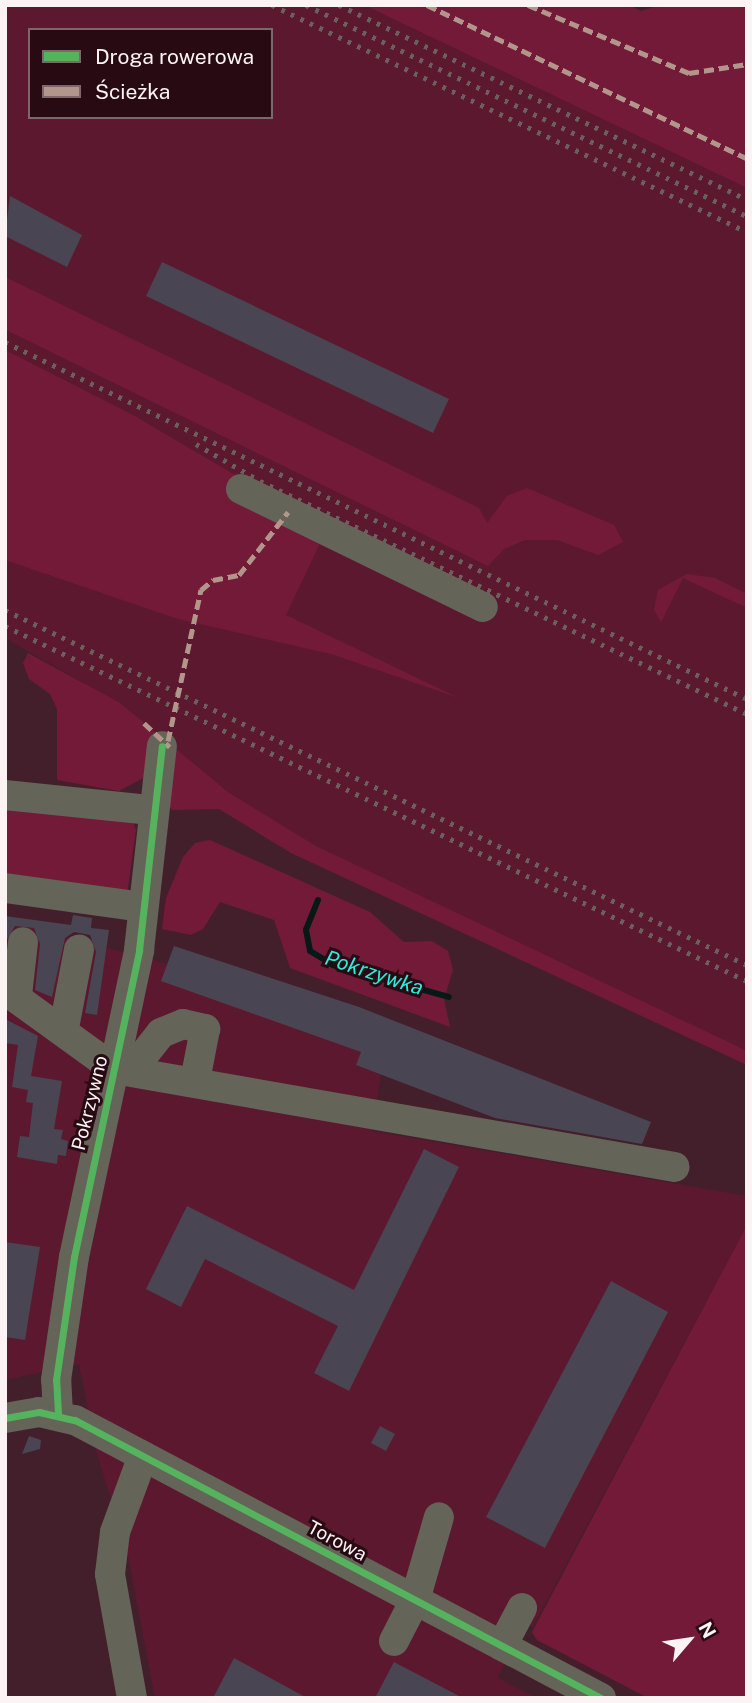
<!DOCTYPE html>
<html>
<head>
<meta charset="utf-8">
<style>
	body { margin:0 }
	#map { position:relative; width:752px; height:1703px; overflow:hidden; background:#431f2b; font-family:"Public Sans",sans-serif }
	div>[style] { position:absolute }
	.built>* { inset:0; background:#5c182e }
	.green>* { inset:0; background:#731a39 }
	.stream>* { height:6px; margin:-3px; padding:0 3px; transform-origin:3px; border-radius:3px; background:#071817 }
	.building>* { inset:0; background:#494552 }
	.minor>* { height:30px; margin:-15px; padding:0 15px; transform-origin:15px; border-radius:15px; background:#646459 }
	.rail>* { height:5px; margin-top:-2.5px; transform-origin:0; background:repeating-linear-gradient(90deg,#6c605e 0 3.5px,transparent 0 10.5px) }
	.quiet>* { height:5px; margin-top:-2.5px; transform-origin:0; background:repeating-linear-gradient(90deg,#b2968c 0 10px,transparent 0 15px) }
	.cycleway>* { height:7px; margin:-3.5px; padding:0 3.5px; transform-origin:3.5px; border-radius:3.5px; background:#56b35d }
	span { translate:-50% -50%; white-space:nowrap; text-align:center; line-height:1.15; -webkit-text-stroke:6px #270a12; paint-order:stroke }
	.street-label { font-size:19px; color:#fbf3f4 }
	.water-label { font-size:21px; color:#28eddc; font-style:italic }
	.frame { position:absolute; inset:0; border:7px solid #fbf3f4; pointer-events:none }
	.legend { position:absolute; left:28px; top:28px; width:245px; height:91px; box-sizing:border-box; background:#270a12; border:2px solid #7c676c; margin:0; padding:9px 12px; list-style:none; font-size:21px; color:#fbf3f4 }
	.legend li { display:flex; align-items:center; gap:14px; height:35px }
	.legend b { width:35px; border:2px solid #7c676c }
	.north { position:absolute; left:654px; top:1605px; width:70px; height:70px; -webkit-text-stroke:5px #270a12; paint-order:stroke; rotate:61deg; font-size:19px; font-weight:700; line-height:28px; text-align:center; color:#fbf3f4 }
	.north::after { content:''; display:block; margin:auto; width:24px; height:32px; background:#fbf3f4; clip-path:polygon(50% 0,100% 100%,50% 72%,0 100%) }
</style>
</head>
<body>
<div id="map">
	<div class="built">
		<i style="clip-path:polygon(evenodd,5px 5px,364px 5px,747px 188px,747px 1055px,316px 846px,228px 792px,82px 682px,5px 638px,5px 5px,30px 30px,271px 30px,271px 117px,30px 117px,30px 30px)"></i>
		<i style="clip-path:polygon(5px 920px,389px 1024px,372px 1131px,747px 1196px,747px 1225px,533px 1627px,523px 1622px,498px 1678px,536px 1698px,155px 1698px,128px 1556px,95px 1447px,79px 1364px,5px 1380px)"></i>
	</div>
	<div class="green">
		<i style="clip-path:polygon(364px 5px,629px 5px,641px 11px,660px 5px,747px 5px,747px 188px)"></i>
		<i style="clip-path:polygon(5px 277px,479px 508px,487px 523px,507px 496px,527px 488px,614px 525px,623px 542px,598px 555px,557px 540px,525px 540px,504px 549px,488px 566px,6px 330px)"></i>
		<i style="clip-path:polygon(5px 350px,133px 415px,252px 485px,331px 520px,286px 615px,459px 698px,331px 654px,178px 619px,5px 560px)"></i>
		<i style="clip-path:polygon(687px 574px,715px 578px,747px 594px,747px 608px,683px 578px,661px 622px,654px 610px,658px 590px)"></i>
		<i style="clip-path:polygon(28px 653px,120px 703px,228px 792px,316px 846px,747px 1051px,747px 1065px,291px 853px,219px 809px,172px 810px,149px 775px,119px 791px,57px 780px,57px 709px,50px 694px,29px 679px,23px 663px)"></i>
		<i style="clip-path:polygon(5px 801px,130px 814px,136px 830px,126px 901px,5px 881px)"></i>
		<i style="clip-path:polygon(210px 840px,370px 912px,404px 942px,432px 941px,448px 951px,453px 970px,444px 999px,450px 1027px,290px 968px,274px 920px,220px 902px,203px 929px,191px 935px,162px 929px,166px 898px,183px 857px,195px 843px)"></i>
		<i style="clip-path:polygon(747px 1225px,747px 1698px,648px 1698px,537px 1640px,532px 1632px)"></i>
	</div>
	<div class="stream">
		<i style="left:318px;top:900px;width:32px;rotate:112deg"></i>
		<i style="left:306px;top:930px;width:21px;rotate:79deg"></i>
		<i style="left:310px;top:951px;width:27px;rotate:31deg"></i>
		<i style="left:333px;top:965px;width:120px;rotate:15.4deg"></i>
	</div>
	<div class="building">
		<i style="clip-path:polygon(10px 196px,82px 235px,67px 267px,5px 236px)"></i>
		<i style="clip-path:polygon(162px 262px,449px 399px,433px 433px,146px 296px)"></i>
		<i style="clip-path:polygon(73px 915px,92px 918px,91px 928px,109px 930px,97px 1015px,85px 1013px,96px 952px,90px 935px,74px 932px,65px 938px,52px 997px,35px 990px,40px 944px,34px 928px,15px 926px,5px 943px,5px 916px,71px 925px)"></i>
		<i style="clip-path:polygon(174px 946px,359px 1007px,651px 1122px,642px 1144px,495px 1118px,356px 1065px,361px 1052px,161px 981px)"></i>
		<i style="clip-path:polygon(5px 1019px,38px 1036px,31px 1076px,62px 1081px,54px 1129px,63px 1130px,61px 1139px,68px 1141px,66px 1156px,58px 1155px,57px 1164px,17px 1157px,20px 1136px,29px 1137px,33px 1103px,26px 1102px,28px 1090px,12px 1087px,18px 1045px,5px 1043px)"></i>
		<i style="clip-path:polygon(424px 1149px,459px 1167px,349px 1391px,314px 1373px,338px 1326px,205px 1259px,181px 1307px,146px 1289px,187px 1206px,354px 1290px)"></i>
		<i style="clip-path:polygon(5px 1242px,40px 1247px,25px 1340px,5px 1337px)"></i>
		<i style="clip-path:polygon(611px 1281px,668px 1312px,545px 1548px,486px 1517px)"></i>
		<i style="clip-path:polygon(380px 1426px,395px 1434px,386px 1451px,371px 1443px)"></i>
		<i style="clip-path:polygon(29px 1436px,41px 1440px,40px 1449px,22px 1454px)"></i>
		<i style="clip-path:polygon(234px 1658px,307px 1698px,213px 1698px)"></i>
		<i style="clip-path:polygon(394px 1662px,463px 1698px,375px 1698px)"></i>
	</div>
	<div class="minor">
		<i style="left:241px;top:489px;width:269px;rotate:26deg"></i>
		<i style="left:5px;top:795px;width:147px;rotate:5.9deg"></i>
		<i style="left:5px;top:888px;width:138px;rotate:7.9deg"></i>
		<i style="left:5px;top:990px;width:135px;rotate:35.9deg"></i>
		<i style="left:114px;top:1069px;width:569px;rotate:9.91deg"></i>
		<i style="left:17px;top:995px;width:53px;rotate:-83.5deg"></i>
		<i style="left:64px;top:1028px;width:80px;rotate:-79.2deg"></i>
		<i style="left:131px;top:1071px;width:48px;rotate:-51.7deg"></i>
		<i style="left:161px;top:1033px;width:24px;rotate:-22deg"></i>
		<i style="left:183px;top:1024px;width:23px;rotate:13deg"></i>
		<i style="left:205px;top:1029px;width:53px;rotate:100.9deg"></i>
		<i style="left:58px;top:1414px;width:34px;rotate:-93deg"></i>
		<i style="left:56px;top:1380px;width:124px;rotate:-81.7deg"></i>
		<i style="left:74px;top:1257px;width:314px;rotate:-78deg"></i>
		<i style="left:139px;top:950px;width:205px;rotate:-83.6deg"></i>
		<i style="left:5px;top:1418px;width:35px;rotate:-10deg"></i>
		<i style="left:39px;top:1412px;width:37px;rotate:13deg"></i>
		<i style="left:75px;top:1420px;width:595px;rotate:27.86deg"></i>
		<i style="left:394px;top:1641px;width:46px;rotate:-62.9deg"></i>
		<i style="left:415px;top:1600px;width:86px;rotate:-73.9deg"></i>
		<i style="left:502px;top:1646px;width:43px;rotate:-62.2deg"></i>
		<i style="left:132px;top:1698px;width:126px;rotate:-100.1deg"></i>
		<i style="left:110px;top:1574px;width:42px;rotate:-83.2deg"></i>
		<i style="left:115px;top:1532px;width:81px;rotate:-69.8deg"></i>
	</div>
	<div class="rail">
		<i style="left:272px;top:5px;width:526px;rotate:25.54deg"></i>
		<i style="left:306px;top:5px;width:489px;rotate:25.6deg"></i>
		<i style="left:339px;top:5px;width:452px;rotate:25.5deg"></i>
		<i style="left:5px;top:342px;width:823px;rotate:25.69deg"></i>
		<i style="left:196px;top:444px;width:74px;rotate:30deg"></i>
		<i style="left:260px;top:481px;width:540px;rotate:25.57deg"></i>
		<i style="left:5px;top:610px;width:823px;rotate:25.57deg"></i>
		<i style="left:5px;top:626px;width:823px;rotate:25.57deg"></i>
	</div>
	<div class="quiet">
		<i style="left:427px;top:5px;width:355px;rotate:25.6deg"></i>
		<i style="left:528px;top:5px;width:175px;rotate:22.9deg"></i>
		<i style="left:689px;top:73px;width:59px;rotate:-8.8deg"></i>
		<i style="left:144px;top:723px;width:35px;rotate:43deg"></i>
		<i style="left:168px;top:741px;width:155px;rotate:-77.7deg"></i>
		<i style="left:201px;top:590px;width:16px;rotate:-40deg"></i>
		<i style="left:213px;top:580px;width:26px;rotate:-11deg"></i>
		<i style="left:239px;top:575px;width:80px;rotate:-52.1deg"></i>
	</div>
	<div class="cycleway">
		<i style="left:58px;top:1414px;width:34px;rotate:-93deg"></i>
		<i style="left:56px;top:1380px;width:124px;rotate:-81.7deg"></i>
		<i style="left:74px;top:1257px;width:314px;rotate:-78deg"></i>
		<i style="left:139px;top:950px;width:205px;rotate:-83.6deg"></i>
		<i style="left:5px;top:1418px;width:35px;rotate:-10deg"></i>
		<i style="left:39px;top:1412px;width:37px;rotate:13deg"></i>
		<i style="left:75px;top:1420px;width:595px;rotate:27.86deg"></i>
	</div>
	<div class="street-label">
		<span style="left:90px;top:1103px;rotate:-76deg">Pokrzywno</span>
		<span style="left:337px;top:1541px;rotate:28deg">Torowa</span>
	</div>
	<div class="water-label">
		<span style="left:374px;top:973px;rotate:18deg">Pokrzywka</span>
	</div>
	<div class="frame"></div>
	<ul class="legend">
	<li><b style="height:9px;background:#56b35d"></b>Droga rowerowa</li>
	<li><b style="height:9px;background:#b2968c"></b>Ścieżka</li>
	</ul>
	<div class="north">N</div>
</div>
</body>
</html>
